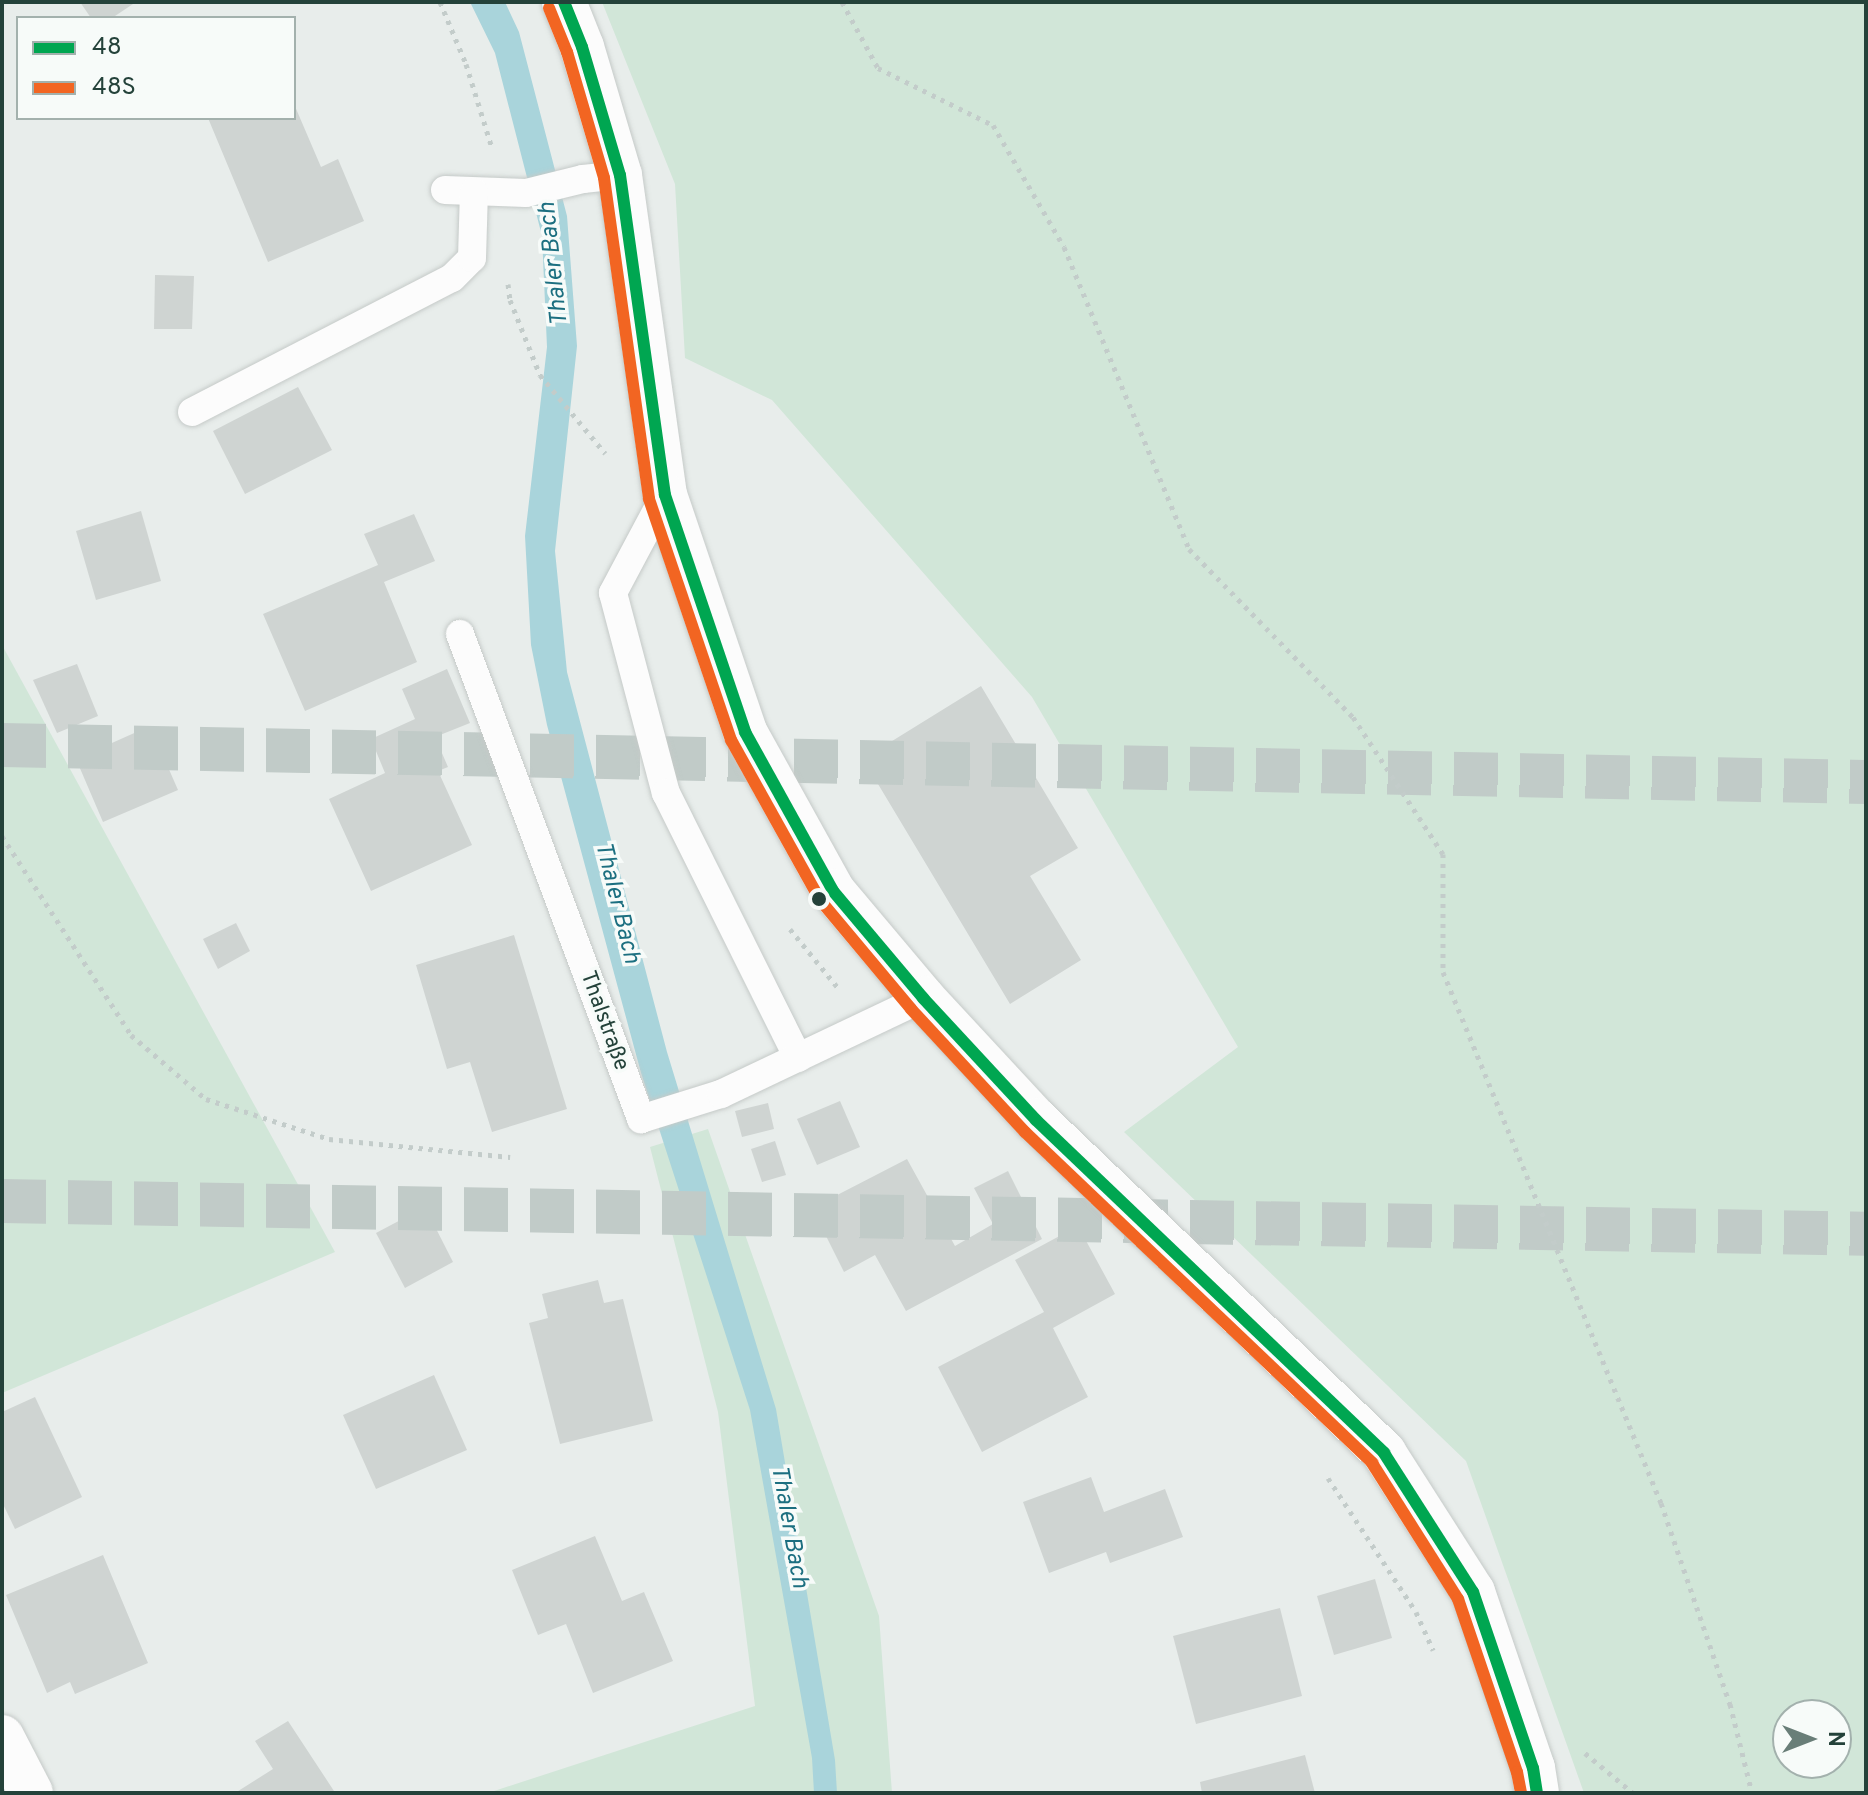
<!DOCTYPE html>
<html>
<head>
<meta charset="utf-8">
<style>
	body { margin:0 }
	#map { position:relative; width:1868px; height:1795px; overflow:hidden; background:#e8edeb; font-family:Overpass,sans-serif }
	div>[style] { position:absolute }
	.green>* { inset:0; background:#d1e6d8 }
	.water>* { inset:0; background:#a9d4db }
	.building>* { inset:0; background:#cfd4d2 }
	.highway-tunnel>* { height:44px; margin-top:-22px; transform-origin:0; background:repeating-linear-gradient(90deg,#c1cbc8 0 44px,transparent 0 66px) }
	.path>* { height:5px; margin-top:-2.5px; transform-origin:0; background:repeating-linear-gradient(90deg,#c3ccca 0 4px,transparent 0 10px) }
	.roads { filter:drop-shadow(0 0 2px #c5cac8) drop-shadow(0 0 2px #c5cac8) }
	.lane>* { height:28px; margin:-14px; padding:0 14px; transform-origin:14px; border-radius:14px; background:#fcfcfc }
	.street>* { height:44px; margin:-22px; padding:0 22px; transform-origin:22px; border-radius:22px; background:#fcfcfc }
	.secondary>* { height:44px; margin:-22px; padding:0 22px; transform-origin:22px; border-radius:22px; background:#fcfcfc }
	.bus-1>* { height:12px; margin:-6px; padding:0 6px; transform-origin:6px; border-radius:6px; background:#00a651 }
	.bus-2>* { height:12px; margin:-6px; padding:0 6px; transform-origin:6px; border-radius:6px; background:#f26522 }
	.dots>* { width:22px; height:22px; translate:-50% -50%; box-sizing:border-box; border:4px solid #f7fbf9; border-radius:50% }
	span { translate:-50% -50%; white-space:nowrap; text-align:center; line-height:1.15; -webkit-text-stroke:7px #f7fbf9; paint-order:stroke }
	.street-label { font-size:22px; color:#24423a }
	.water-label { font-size:24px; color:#1c6f80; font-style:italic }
	.frame { position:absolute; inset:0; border:4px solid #24423a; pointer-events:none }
	.legend { position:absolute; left:16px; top:16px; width:280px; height:104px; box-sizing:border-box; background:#f7fbf9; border:2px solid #a3b1ad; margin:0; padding:10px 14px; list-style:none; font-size:24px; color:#24423a }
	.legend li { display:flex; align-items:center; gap:16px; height:40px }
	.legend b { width:40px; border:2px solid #a3b1ad }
	.north { position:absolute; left:1772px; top:1699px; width:80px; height:80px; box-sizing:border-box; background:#f7fbf9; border:2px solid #a3b1ad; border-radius:50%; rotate:90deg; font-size:22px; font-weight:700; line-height:32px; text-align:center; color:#24423a }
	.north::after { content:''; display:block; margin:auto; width:28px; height:36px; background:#697e78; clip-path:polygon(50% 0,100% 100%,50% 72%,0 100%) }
</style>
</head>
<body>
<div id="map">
	<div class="green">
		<i style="clip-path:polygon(evenodd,602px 2px,1866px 2px,1866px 1793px,1584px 1793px,1466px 1461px,1124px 1132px,1238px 1047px,1032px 697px,772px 400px,685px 358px,675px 184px,602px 2px,1788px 1715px,1836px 1715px,1836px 1763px,1788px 1763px,1788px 1715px)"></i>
		<i style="clip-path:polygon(2px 645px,335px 1252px,2px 1393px)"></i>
		<i style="clip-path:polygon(708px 1129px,879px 1616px,892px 1793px,488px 1793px,755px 1706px,718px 1412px,650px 1147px)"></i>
	</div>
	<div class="water">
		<i style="clip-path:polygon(470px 2px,505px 2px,519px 32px,567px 216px,577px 346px,555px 551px,567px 672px,667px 1052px,776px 1409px,835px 1760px,837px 1793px,814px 1793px,812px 1758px,750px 1410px,641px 1073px,547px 725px,531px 645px,525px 536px,547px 347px,542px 236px,495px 53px)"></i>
	</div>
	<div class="building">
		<i style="clip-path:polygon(80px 2px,136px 2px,112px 18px,91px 18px)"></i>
		<i style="clip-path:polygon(294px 104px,321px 167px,338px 159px,364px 221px,268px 262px,208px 118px,294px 118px)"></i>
		<i style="clip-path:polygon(155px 275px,194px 276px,192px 329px,154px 329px)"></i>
		<i style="clip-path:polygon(298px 387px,332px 450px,245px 494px,213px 431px)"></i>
		<i style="clip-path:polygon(141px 511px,161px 581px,96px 600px,76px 531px)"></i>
		<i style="clip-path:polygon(414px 514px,435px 561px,384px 582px,417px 662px,305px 711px,263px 614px,378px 565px,364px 534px)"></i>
		<i style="clip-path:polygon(77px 664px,98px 716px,57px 733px,33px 680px)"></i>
		<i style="clip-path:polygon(447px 669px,470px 723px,435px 737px,448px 767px,438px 771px,472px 845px,371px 891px,329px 799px,385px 773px,371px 739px,415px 719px,402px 689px)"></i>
		<i style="clip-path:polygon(981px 686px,1078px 848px,1030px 876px,1081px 960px,1010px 1004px,863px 759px)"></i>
		<i style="clip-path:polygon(150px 726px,178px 790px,103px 822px,76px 759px)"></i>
		<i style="clip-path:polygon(236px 923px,250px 951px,218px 969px,203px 939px)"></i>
		<i style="clip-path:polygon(514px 935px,567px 1109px,492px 1132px,470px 1062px,447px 1069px,416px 965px)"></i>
		<i style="clip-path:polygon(840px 1101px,860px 1147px,817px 1165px,797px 1119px)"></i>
		<i style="clip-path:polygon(768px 1103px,774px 1129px,742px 1137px,735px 1111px)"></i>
		<i style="clip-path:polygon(775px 1141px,786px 1175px,762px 1182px,751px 1149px)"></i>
		<i style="clip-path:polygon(907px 1159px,955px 1246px,993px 1224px,974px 1188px,1008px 1171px,1042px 1239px,906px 1311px,875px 1255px,844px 1272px,812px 1208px)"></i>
		<i style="clip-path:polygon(425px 1207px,453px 1262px,405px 1288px,376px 1233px)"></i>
		<i style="clip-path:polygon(1078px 1226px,1115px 1294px,1053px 1328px,1088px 1397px,982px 1452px,938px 1367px,1044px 1312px,1015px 1260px)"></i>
		<i style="clip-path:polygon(598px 1280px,604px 1303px,623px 1299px,653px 1421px,560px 1444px,529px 1323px,548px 1318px,542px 1294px)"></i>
		<i style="clip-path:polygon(434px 1375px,467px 1450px,376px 1489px,343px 1415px)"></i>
		<i style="clip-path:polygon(35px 1397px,82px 1497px,15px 1529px,2px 1502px,2px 1412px)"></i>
		<i style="clip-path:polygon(1091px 1477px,1104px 1512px,1165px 1489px,1183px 1537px,1110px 1563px,1106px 1552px,1049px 1573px,1023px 1502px)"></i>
		<i style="clip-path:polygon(595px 1536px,622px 1601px,644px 1592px,673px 1661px,593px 1693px,566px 1624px,538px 1635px,512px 1570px)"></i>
		<i style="clip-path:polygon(103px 1555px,148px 1663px,75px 1694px,70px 1682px,47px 1693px,6px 1595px)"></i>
		<i style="clip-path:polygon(1375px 1579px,1392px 1638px,1334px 1655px,1317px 1596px)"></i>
		<i style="clip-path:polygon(1280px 1608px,1302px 1696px,1196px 1724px,1173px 1636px)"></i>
		<i style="clip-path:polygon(288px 1721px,334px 1791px,235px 1793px,273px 1769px,255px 1741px)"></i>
		<i style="clip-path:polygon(1305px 1755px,1315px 1793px,1202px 1793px,1200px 1782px)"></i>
	</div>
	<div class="highway-tunnel">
		<i style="left:2px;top:745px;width:1864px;rotate:1.14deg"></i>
		<i style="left:2px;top:1201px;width:1864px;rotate:1.01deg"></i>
	</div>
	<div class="path">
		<i style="left:440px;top:2px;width:67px;rotate:67.2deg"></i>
		<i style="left:466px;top:64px;width:88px;rotate:72.8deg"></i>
		<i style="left:842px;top:2px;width:75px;rotate:61.4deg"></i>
		<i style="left:878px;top:68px;width:128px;rotate:26.4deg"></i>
		<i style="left:993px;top:125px;width:141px;rotate:59.8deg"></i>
		<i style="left:1064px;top:247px;width:327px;rotate:67.5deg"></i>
		<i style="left:1189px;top:549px;width:235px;rotate:45.7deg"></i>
		<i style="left:1353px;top:717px;width:164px;rotate:56.7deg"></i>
		<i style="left:1443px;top:854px;width:118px;rotate:90deg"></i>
		<i style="left:1443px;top:972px;width:574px;rotate:67.68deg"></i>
		<i style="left:1661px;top:1503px;width:213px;rotate:71.1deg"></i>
		<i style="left:1730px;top:1704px;width:92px;rotate:76.1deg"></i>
		<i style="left:508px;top:284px;width:16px;rotate:83deg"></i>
		<i style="left:510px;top:300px;width:81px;rotate:68.2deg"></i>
		<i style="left:540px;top:375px;width:102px;rotate:50.2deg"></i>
		<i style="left:2px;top:836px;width:237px;rotate:57deg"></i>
		<i style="left:131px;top:1035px;width:99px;rotate:40.5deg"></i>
		<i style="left:206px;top:1099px;width:129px;rotate:18deg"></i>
		<i style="left:329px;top:1139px;width:182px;rotate:5.7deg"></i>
		<i style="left:790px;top:929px;width:77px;rotate:50.8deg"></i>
		<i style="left:1328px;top:1478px;width:160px;rotate:56.7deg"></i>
		<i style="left:1416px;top:1612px;width:42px;rotate:65.9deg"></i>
		<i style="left:1585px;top:1753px;width:62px;rotate:39.8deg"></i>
	</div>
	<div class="roads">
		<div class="lane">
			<i style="left:445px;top:190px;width:81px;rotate:2.1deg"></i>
			<i style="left:526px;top:193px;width:59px;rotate:-13.8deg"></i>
			<i style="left:583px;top:179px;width:37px;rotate:-6deg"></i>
			<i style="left:192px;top:412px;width:292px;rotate:-27.3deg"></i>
			<i style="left:452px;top:278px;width:28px;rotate:-45deg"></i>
			<i style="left:472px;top:258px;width:66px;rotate:-88.3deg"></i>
			<i style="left:665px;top:495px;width:111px;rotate:118deg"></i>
			<i style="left:613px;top:593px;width:207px;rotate:75.2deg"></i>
			<i style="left:666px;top:793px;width:296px;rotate:63.5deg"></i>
			<i style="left:460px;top:634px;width:518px;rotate:69.53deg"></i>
			<i style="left:641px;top:1119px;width:84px;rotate:-17.4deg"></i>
			<i style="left:721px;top:1094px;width:224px;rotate:-25.4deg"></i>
		</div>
		<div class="street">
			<i style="left:2px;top:1737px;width:63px;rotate:62.6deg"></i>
		</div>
		<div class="secondary">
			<i style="left:564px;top:2px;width:48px;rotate:68.2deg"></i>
			<i style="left:582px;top:47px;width:134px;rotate:73.5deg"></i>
			<i style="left:620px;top:175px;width:323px;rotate:82deg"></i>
			<i style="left:665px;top:495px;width:250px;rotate:71.3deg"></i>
			<i style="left:745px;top:732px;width:182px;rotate:61deg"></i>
			<i style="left:833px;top:891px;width:140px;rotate:49.9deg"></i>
			<i style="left:923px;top:998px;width:166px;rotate:47.2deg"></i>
			<i style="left:1036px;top:1120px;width:482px;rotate:43.7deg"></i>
			<i style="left:1384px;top:1453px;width:165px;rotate:57.4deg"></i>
			<i style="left:1473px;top:1592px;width:186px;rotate:71.2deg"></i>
			<i style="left:1533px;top:1768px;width:25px;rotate:81deg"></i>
		</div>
	</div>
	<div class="bus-1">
		<i style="left:564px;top:2px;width:48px;rotate:68.2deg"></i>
		<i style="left:582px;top:47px;width:134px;rotate:73.5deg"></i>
		<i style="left:620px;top:175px;width:323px;rotate:82deg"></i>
		<i style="left:665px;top:495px;width:250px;rotate:71.3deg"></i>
		<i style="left:745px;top:732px;width:182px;rotate:61deg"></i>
		<i style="left:833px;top:891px;width:140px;rotate:49.9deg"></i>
		<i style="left:923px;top:998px;width:166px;rotate:47.2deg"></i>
		<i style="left:1036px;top:1120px;width:482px;rotate:43.7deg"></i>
		<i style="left:1384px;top:1453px;width:165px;rotate:57.4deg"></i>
		<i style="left:1473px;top:1592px;width:186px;rotate:71.2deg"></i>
		<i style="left:1533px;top:1768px;width:25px;rotate:81deg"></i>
	</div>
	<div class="bus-2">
		<i style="left:549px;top:8px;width:48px;rotate:67.8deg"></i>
		<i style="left:567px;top:52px;width:131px;rotate:73.6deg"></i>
		<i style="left:604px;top:178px;width:324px;rotate:82deg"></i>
		<i style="left:649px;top:499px;width:255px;rotate:71.2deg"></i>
		<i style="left:731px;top:740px;width:183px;rotate:60.9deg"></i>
		<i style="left:820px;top:900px;width:142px;rotate:50.1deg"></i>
		<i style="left:911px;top:1009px;width:168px;rotate:47.2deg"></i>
		<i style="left:1025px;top:1132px;width:480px;rotate:43.6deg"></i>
		<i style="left:1372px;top:1463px;width:161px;rotate:57.7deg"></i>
		<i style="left:1458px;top:1599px;width:183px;rotate:71.2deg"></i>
		<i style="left:1517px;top:1772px;width:21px;rotate:79deg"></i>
	</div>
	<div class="dots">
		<i style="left:819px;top:899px;background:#24423a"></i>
	</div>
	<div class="street-label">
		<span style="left:604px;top:1021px;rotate:70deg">Thalstraße</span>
	</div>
	<div class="water-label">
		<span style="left:555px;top:264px;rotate:-96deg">Thaler Bach</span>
		<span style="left:616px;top:903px;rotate:76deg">Thaler Bach</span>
		<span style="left:788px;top:1527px;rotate:80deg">Thaler Bach</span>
	</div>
	<div class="frame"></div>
	<ul class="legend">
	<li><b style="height:10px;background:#00a651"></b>48</li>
	<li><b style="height:10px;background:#f26522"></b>48S</li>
	</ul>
	<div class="north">N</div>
</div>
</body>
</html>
